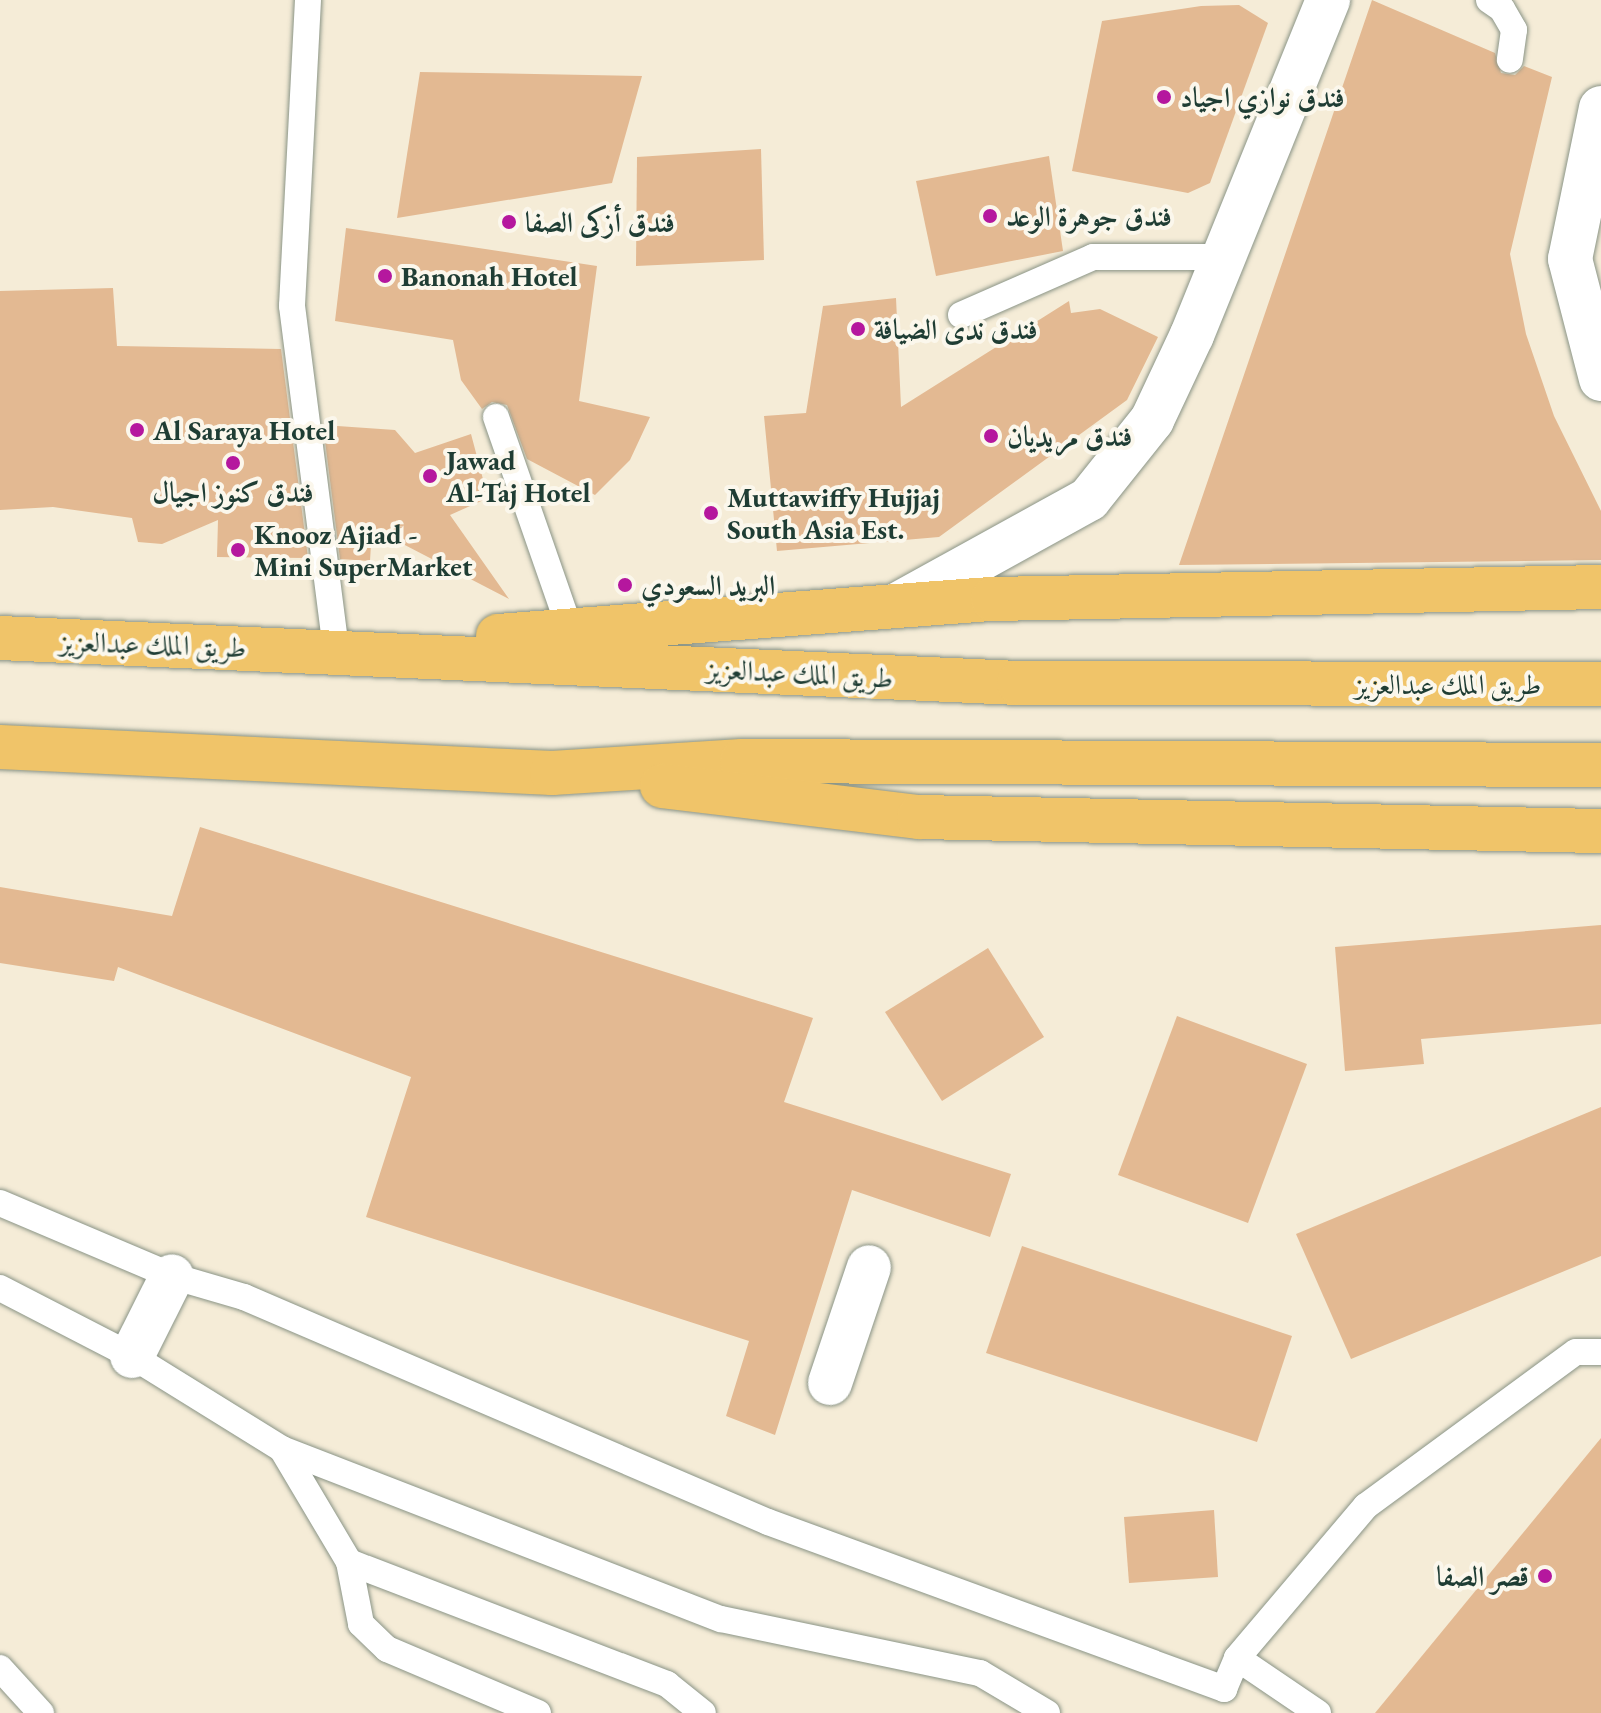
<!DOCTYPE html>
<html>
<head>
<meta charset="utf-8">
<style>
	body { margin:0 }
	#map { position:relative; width:1601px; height:1713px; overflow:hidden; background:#f5ecd7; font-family:"EB Garamond",Amiri,serif }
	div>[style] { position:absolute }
	.building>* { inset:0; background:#e3b992 }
	.roads { filter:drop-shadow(0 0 2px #8a9486) drop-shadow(0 0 2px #8a9486) }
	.service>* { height:26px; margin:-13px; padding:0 13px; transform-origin:13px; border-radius:13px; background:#fff }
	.minor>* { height:44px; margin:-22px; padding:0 22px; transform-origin:22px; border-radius:22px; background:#fff }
	.trunk>* { height:44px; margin:-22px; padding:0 22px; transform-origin:22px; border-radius:22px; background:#f0c469 }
	.dots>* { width:22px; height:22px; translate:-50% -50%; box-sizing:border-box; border:4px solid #fbf7ec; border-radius:50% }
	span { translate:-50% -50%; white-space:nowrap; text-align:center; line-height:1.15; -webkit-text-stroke:8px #fbf7ec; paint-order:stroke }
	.poi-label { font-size:28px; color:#1f3d34; font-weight:700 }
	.left { translate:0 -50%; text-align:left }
	.right { translate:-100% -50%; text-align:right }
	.street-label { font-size:28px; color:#1f3d34 }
</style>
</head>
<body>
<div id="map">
	<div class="building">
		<i style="clip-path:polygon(1372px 0,1495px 53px,1501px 73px,1515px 75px,1524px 66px,1552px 77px,1510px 254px,1526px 334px,1554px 416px,1601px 511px,1601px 560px,1179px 565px)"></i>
		<i style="clip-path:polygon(1239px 5px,1268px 23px,1210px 183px,1188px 193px,1072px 171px,1102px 21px,1201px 6px)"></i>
		<i style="clip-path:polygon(420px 72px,642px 76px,612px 183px,397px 218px)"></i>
		<i style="clip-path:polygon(761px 149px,764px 260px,636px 266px,637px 157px)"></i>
		<i style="clip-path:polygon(1049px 156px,1063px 251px,936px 276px,916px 181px)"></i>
		<i style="clip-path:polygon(346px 228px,597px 266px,579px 401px,650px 417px,630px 460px,595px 495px,527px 459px,507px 405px,492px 402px,482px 409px,461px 380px,453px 340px,335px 321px)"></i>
		<i style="clip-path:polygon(113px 288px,117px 346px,281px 349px,308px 558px,217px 557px,218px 520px,162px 544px,138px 542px,132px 518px,53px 507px,0 510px,0 291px)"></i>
		<i style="clip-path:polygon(896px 298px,901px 407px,1069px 301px,1071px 313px,1100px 309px,1158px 337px,1127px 400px,939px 537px,777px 551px,764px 416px,806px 413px,823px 306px)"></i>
		<i style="clip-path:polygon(323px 425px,395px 430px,415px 453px,471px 434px,488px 498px,450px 515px,509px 599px,372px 528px,370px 561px,340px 559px)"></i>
		<i style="clip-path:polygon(200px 827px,813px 1018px,784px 1102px,1011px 1174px,990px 1237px,852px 1190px,775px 1435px,726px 1416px,749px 1341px,366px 1217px,411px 1077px,118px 967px,114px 981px,0 963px,0 887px,172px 916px)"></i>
		<i style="clip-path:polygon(1601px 925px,1601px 1024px,1421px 1039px,1424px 1064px,1345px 1071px,1335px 947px)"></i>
		<i style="clip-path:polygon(988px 948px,1044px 1037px,942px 1101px,885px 1012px)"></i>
		<i style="clip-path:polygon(1177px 1016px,1307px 1064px,1248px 1223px,1118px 1175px)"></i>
		<i style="clip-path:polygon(1601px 1107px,1601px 1256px,1351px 1359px,1296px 1234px)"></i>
		<i style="clip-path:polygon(1022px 1246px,1292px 1336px,1257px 1442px,986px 1353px)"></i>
		<i style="clip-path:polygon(1601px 1438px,1601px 1713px,1375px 1713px)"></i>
		<i style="clip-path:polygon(1214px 1510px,1218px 1577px,1129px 1583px,1124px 1517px)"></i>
	</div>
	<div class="roads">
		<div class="service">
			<i style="left:308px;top:0;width:306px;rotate:93deg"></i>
			<i style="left:292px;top:306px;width:348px;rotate:82.7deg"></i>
			<i style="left:1489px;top:0;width:16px;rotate:35deg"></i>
			<i style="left:1502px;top:9px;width:24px;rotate:60deg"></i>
			<i style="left:1514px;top:30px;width:30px;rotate:98deg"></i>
			<i style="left:961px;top:315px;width:144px;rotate:-23.7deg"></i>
			<i style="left:1093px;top:257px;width:128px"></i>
			<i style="left:496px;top:417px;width:225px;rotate:70.8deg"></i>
			<i style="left:0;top:1203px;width:187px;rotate:23deg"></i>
			<i style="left:172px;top:1276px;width:75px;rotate:16.3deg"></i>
			<i style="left:244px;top:1297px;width:570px;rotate:23.24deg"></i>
			<i style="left:768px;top:1522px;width:486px;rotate:20.1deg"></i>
			<i style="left:1224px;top:1689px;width:34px;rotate:-67deg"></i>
			<i style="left:1237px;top:1658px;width:199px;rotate:-49.7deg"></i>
			<i style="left:1366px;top:1506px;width:260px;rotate:-36.3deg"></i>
			<i style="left:1576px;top:1352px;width:25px"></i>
			<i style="left:0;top:1288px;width:148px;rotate:27.3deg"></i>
			<i style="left:132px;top:1356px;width:176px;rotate:31.8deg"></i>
			<i style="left:282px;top:1449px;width:471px;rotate:21.2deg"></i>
			<i style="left:721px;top:1619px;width:265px;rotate:11.8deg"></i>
			<i style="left:980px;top:1673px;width:78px;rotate:30.8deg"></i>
			<i style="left:282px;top:1449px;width:131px;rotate:59.3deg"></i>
			<i style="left:349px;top:1562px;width:341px;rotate:21deg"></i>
			<i style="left:667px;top:1684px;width:46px;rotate:38.9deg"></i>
			<i style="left:349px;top:1562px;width:63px;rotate:79deg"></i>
			<i style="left:361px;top:1624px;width:36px;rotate:44deg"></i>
			<i style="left:387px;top:1649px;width:164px;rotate:23deg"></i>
			<i style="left:1237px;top:1658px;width:98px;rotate:34.2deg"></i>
			<i style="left:0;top:1668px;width:61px;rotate:47.7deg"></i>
		</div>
		<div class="minor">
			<i style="left:1601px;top:108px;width:154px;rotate:101.6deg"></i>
			<i style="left:1570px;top:259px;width:124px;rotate:75.5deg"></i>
			<i style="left:899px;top:604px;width:217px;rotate:-28.9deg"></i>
			<i style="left:1089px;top:499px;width:101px;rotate:-51.4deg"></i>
			<i style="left:1152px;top:420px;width:94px;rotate:-64.8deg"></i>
			<i style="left:1192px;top:335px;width:362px;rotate:-67.9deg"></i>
			<i style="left:132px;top:1356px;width:89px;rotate:-63.4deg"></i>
			<i style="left:830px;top:1383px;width:122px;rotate:-71.4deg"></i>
		</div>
		<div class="trunk">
			<i style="left:498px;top:636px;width:496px;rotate:-4.3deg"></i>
			<i style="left:993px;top:599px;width:608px;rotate:-1.13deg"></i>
			<i style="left:0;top:638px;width:1020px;rotate:2.53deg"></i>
			<i style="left:1019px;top:683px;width:582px;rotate:0.1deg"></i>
			<i style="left:0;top:747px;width:553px;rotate:2.7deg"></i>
			<i style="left:552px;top:773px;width:190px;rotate:-3.6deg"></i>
			<i style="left:742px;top:761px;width:859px;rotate:0.27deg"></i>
			<i style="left:662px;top:786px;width:259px;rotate:6.9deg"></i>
			<i style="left:919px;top:817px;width:682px;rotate:1.18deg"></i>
		</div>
	</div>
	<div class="dots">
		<i style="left:1164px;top:97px;background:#b5179e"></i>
		<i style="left:990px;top:216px;background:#b5179e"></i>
		<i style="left:509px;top:222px;background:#b5179e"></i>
		<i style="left:385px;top:276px;background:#b5179e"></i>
		<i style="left:858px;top:329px;background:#b5179e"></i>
		<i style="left:137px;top:430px;background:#b5179e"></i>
		<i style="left:991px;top:436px;background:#b5179e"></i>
		<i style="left:233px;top:463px;background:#b5179e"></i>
		<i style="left:430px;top:476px;background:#b5179e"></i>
		<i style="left:711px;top:513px;background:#b5179e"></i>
		<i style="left:238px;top:550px;background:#b5179e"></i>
		<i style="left:625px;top:585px;background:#b5179e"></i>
		<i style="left:1545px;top:1576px;background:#b5179e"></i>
	</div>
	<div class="poi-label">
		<span class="left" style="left:1180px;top:97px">فندق نوازي اجياد</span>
		<span class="left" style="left:1006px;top:216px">فندق جوهرة الوعد</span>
		<span class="left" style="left:525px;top:222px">فندق أزكى الصفا</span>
		<span class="left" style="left:401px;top:276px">Banonah Hotel</span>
		<span class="left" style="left:874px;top:329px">فندق ندى الضيافة</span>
		<span class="left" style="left:153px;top:430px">Al Saraya Hotel</span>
		<span class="left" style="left:1007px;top:436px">فندق مريديان</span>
		<span class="left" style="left:446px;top:476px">Jawad<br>Al-Taj Hotel</span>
		<span style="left:233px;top:492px">فندق كنوز اجيال</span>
		<span class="left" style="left:727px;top:513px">Muttawiffy Hujjaj<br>South Asia Est.</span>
		<span class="left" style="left:254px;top:550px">Knooz Ajiad -<br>Mini SuperMarket</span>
		<span class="left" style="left:641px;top:585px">البريد السعودي</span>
		<span class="right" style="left:1529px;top:1576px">قصر الصفا</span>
	</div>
	<div class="street-label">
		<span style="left:153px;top:644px;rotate:2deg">طريق الملك عبدالعزيز</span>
		<span style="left:800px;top:673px;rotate:3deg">طريق الملك عبدالعزيز</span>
		<span style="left:1448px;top:684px">طريق الملك عبدالعزيز</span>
	</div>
</div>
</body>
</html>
